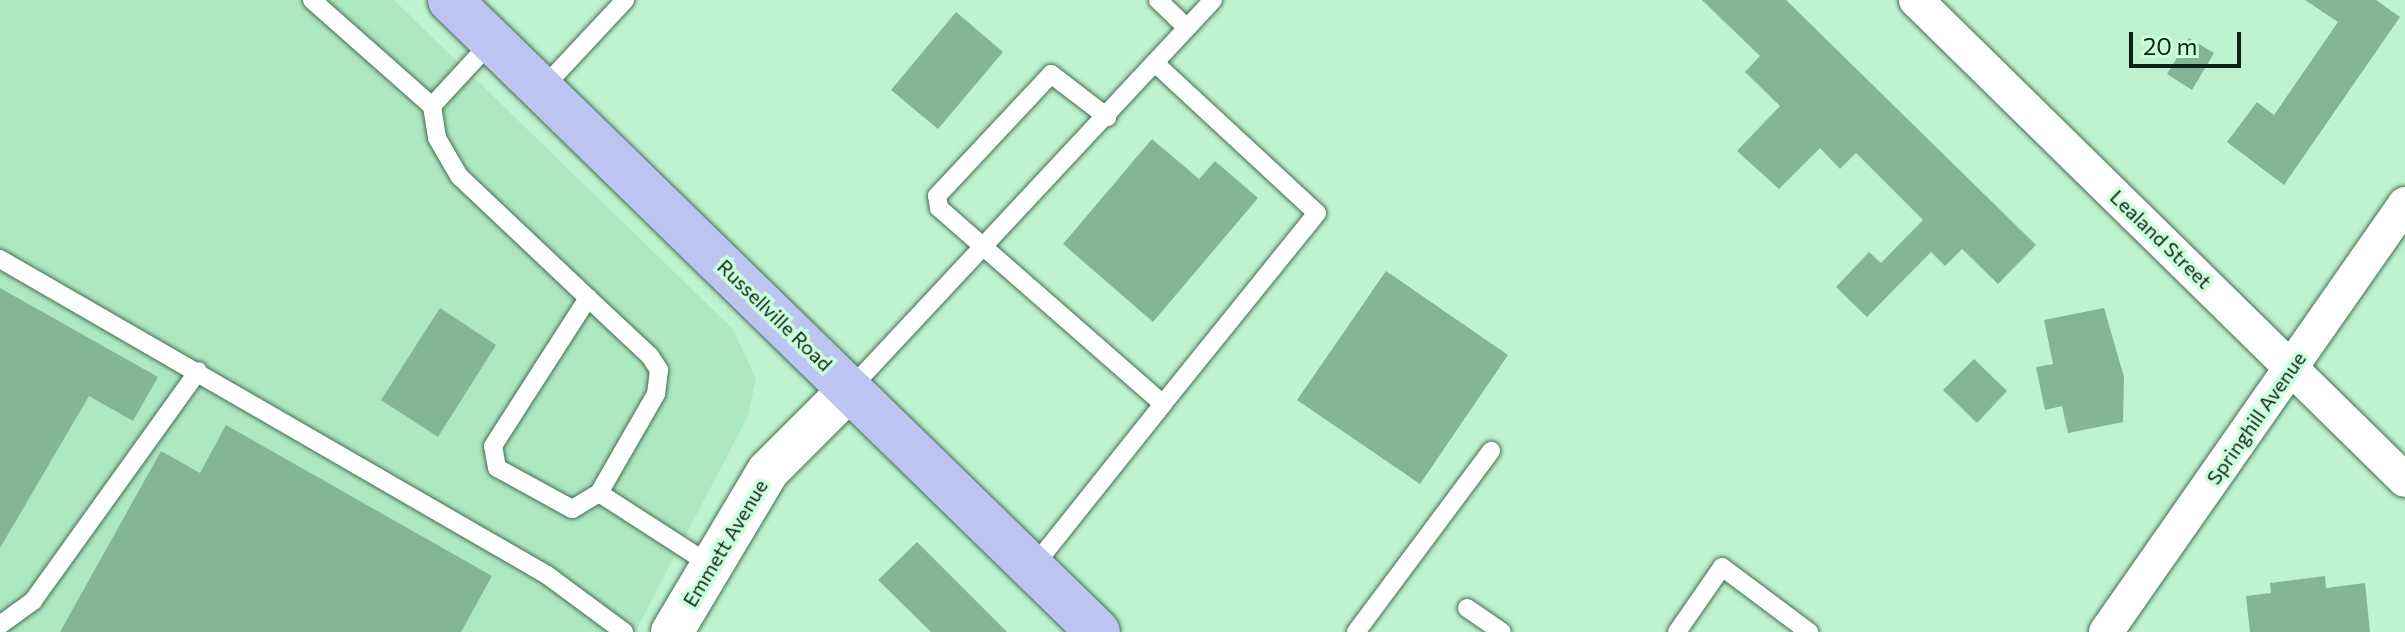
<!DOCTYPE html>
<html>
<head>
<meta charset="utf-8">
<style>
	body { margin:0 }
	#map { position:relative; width:2405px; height:632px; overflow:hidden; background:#bff2cf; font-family:Commissioner,sans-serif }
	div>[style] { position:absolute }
	.built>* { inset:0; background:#aee8c1 }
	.building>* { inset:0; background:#84b594 }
	.roads { filter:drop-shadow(0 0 2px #416f51) drop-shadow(0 0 2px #416f51) }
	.service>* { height:18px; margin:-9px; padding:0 9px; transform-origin:9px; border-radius:9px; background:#fff }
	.minor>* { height:34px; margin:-17px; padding:0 17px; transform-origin:17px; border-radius:17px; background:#fff }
	.tertiary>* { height:42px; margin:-21px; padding:0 21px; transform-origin:21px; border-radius:21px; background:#fff }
	.primary>* { height:44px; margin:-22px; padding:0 22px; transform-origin:22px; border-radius:22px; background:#bcc5f1 }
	span { translate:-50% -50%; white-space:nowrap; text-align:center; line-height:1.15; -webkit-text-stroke:7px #ccffdc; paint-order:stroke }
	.street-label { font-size:20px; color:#0f2216 }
	.scale { position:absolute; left:2129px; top:32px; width:112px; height:36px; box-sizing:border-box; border:4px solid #0f2216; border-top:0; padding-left:10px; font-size:24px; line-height:28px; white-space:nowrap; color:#0f2216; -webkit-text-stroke:6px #ccffdc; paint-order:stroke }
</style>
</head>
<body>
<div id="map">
	<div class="built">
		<i style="clip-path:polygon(0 0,394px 0,733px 329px,756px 379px,748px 416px,635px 632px,0 632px)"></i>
	</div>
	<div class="building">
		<i style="clip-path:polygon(1702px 0,1786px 0,2036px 245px,1998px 284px,1962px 249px,1945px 266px,1931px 252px,1867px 317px,1836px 287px,1869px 252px,1881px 263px,1923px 220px,1856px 153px,1840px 169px,1820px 148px,1779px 189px,1737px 151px,1780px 106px,1745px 72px,1760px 56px)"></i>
		<i style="clip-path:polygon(2305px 0,2376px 0,2400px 17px,2284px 185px,2227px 142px,2257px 102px,2274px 115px,2338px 22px)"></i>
		<i style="clip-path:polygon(956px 12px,1003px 52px,938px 129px,891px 90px)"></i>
		<i style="clip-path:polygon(2189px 38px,2214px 53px,2192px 90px,2167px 74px)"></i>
		<i style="clip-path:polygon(1152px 139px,1199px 179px,1215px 161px,1258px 198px,1153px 322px,1063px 244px)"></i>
		<i style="clip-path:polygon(1386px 271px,1508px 355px,1420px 484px,1297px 400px)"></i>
		<i style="clip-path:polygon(0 288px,158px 377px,133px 421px,89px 396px,0 548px)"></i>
		<i style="clip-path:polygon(440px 308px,496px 345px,438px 437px,381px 400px)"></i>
		<i style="clip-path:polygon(2104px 308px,2124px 377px,2123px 422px,2068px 433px,2062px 406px,2045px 410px,2036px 367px,2053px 364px,2044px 320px)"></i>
		<i style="clip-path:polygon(1974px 359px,2007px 391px,1977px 423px,1943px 390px)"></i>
		<i style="clip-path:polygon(226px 425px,492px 576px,461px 632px,60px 632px,161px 451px,200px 473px)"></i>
		<i style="clip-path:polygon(917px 542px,1007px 632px,931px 632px,878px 580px)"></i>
		<i style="clip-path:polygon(2325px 576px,2326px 588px,2365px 583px,2370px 632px,2250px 632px,2246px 596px,2271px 593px,2270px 583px)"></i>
	</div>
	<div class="roads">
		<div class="service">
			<i style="left:312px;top:0;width:160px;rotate:41.5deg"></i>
			<i style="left:432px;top:106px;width:88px;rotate:-47.3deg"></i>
			<i style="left:1158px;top:0;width:40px;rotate:44deg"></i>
			<i style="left:1156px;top:64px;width:219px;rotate:42.8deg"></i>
			<i style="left:1317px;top:213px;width:245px;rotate:128.9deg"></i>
			<i style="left:542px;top:89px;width:122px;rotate:-47deg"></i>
			<i style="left:432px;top:106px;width:32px;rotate:81deg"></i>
			<i style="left:437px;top:138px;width:44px;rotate:59.9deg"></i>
			<i style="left:459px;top:176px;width:178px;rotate:43.4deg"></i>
			<i style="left:588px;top:298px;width:85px;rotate:43.1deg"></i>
			<i style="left:650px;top:356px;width:17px;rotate:57deg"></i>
			<i style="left:659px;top:370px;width:24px;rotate:97deg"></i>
			<i style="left:656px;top:394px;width:114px;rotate:119.9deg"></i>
			<i style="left:599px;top:493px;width:31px;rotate:149deg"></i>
			<i style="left:572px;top:509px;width:85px;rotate:-151.3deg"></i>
			<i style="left:497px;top:468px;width:22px;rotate:-100deg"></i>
			<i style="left:493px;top:446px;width:176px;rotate:-57.3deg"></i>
			<i style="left:0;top:259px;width:632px;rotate:30.01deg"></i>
			<i style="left:547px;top:575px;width:96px;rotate:36.5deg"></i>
			<i style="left:850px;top:389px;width:532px;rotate:-46.98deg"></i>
			<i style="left:599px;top:493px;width:131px;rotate:32.8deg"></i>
			<i style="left:1033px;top:567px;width:208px;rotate:-51.4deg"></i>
			<i style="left:1163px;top:404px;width:298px;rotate:-138.8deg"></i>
			<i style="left:939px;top:208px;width:12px;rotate:-99deg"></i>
			<i style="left:937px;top:196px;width:167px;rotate:-46.9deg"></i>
			<i style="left:1051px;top:74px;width:71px;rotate:37.5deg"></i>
			<i style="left:1467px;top:608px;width:42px;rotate:34.4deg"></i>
			<i style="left:0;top:625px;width:41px;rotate:-36deg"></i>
			<i style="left:33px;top:601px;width:283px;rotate:-54.3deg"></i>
			<i style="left:1356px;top:632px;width:226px;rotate:-53.3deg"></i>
			<i style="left:1677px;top:632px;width:79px;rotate:-55.3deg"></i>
			<i style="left:1722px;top:567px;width:109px;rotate:36.8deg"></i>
		</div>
		<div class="minor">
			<i style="left:1916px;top:0;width:685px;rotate:44.47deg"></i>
			<i style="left:2106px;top:632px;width:522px;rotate:-55.06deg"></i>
		</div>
		<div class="tertiary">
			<i style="left:672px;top:632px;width:187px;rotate:-59.2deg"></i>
			<i style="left:768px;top:471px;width:116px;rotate:-45deg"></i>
		</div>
		<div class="primary">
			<i style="left:450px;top:0;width:905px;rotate:44.28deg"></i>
		</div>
	</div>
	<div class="street-label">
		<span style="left:2161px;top:239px;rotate:44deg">Lealand Street</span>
		<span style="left:775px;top:315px;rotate:44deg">Russellville Road</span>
		<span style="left:2256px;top:418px;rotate:-55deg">Springhill Avenue</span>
		<span style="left:725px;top:543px;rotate:-59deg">Emmett Avenue</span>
	</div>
	<div class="scale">20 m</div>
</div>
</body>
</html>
